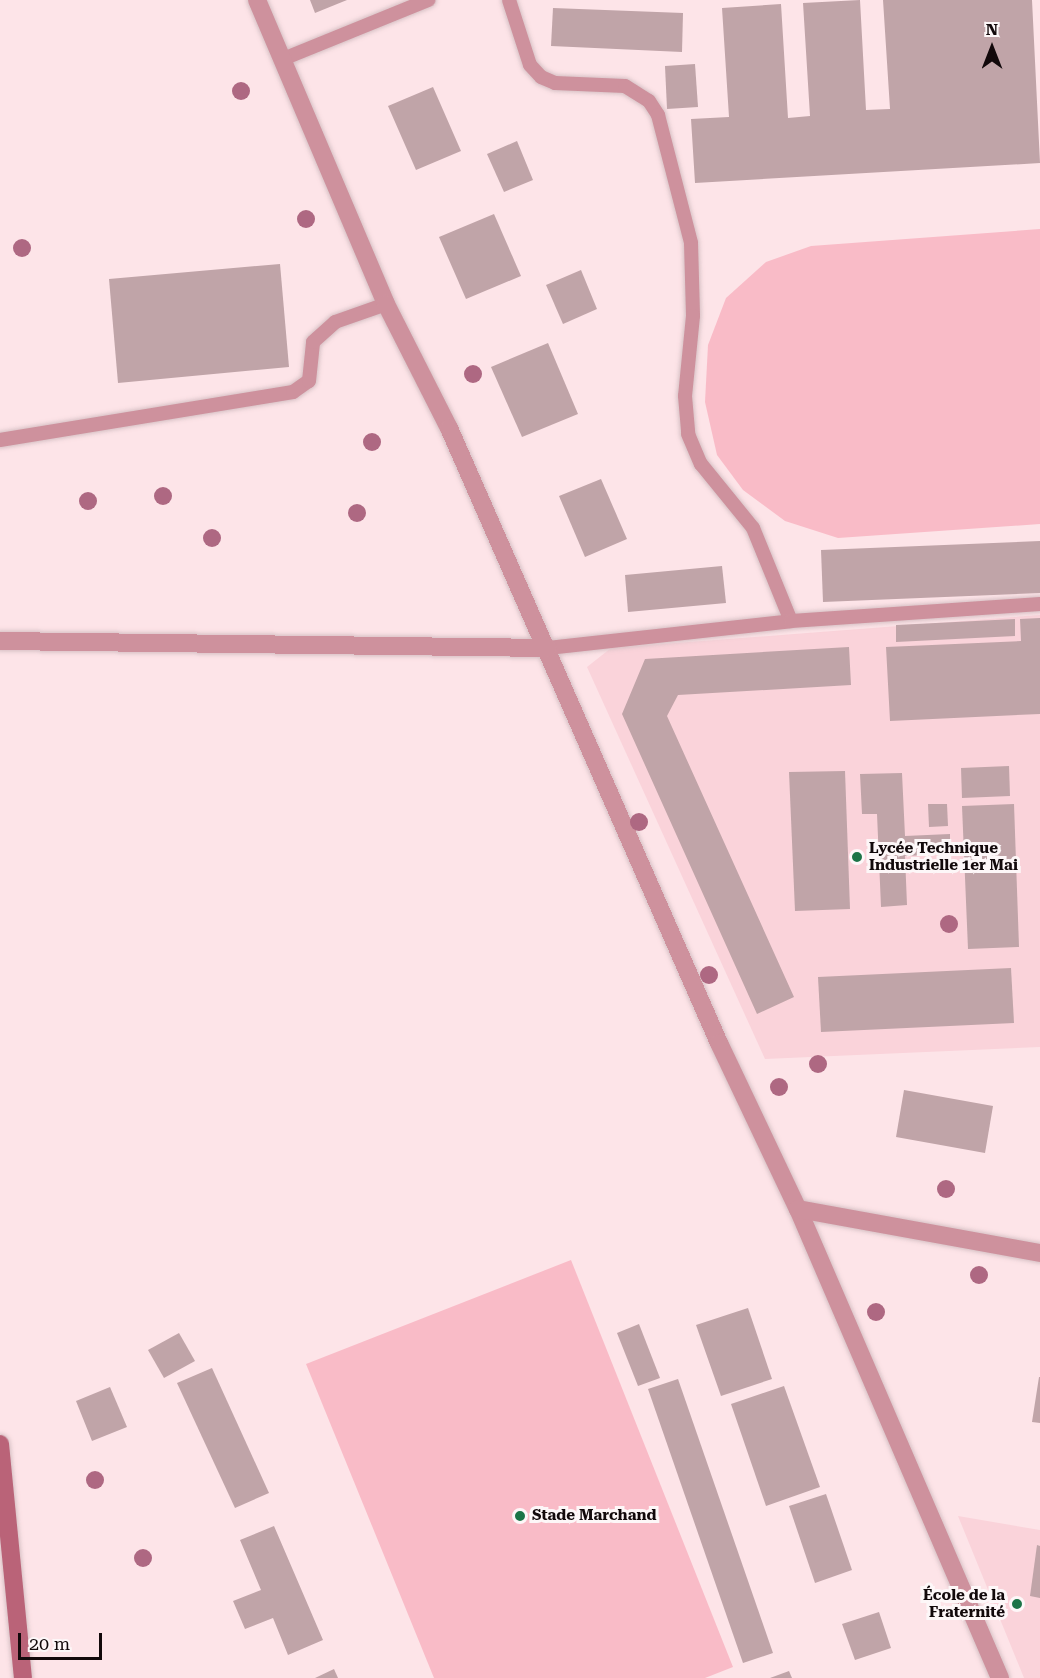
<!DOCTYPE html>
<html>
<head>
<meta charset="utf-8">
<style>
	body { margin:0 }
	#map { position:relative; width:1040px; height:1678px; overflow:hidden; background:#fde4e8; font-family:"Roboto Serif",serif }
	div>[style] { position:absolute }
	.built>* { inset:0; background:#fad3da }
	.green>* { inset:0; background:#f9bbc7 }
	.building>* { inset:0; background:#c0a4a8 }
	.roads { filter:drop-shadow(0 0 2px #d7c1c5) drop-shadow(0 0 2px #d7c1c5) }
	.lane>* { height:14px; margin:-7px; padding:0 7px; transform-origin:7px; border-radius:7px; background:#ce919d }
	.street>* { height:18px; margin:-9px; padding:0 9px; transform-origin:9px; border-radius:9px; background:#ce919d }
	.secondary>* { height:18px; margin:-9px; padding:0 9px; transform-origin:9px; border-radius:9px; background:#ba6378 }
	.trees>* { width:18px; height:18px; margin:-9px; border-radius:50%; background:#ae6882 }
	.dots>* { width:16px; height:16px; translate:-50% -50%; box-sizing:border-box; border:3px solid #fdf7f8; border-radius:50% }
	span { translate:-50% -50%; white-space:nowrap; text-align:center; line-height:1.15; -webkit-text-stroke:6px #fdf7f8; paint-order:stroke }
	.poi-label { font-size:15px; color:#12090b; font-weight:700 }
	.left { translate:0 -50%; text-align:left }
	.right { translate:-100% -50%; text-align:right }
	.north { position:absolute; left:962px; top:18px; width:60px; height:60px; -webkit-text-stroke:4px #fdf7f8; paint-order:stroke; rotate:0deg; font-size:16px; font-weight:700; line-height:24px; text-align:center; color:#12090b }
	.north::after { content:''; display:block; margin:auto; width:21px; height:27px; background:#12090b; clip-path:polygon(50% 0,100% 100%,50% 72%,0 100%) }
	.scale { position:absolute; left:18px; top:1633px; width:84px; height:27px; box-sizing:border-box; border:3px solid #12090b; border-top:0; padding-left:8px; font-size:18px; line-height:21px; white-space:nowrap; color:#12090b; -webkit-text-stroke:4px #fdf7f8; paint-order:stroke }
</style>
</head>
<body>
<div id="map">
	<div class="built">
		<i style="clip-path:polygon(1040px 615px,1040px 1047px,765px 1059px,587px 667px,611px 648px)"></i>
		<i style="clip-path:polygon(958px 1516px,1040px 1530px,1040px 1678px,1024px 1678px)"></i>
	</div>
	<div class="green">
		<i style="clip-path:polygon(1040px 229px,1040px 524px,838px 538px,785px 521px,743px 490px,717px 455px,705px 402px,708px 345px,726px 298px,766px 262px,811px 246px)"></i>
		<i style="clip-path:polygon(571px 1260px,733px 1667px,705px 1678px,434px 1678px,306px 1364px)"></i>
	</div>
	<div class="building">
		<i style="clip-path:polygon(310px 0,347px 0,315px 13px)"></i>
		<i style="clip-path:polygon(860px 0,866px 110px,890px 109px,883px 0,1032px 0,1040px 163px,695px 183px,691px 119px,729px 117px,722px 8px,781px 4px,788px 118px,810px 116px,803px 3px)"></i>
		<i style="clip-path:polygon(553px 8px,683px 13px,682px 52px,551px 46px)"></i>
		<i style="clip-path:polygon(695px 64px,698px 107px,667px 109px,665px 66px)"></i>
		<i style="clip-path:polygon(433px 87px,461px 151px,416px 170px,388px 106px)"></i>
		<i style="clip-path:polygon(517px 141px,533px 180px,504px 192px,487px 154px)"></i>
		<i style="clip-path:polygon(494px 214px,521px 276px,466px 299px,439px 237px)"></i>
		<i style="clip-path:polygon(280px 264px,289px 367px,118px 383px,109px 279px)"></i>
		<i style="clip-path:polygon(581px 270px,597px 309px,563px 324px,546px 285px)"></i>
		<i style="clip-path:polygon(548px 343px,578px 414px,522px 437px,491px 367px)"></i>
		<i style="clip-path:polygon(601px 479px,627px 539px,585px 557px,559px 496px)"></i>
		<i style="clip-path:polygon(1040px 541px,1040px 593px,823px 602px,821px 550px)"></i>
		<i style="clip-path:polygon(722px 566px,726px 603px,628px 612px,625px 575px)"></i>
		<i style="clip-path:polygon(1040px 618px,1040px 714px,890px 721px,886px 647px,1021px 641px,1020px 619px)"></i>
		<i style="clip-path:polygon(1015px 619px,1015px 636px,896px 642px,896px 625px)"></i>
		<i style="clip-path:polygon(849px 647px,851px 685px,678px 695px,667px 716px,794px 997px,757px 1014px,622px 714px,645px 659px)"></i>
		<i style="clip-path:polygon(1009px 766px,1010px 796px,962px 798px,961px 768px)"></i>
		<i style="clip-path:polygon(845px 771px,850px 909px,795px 911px,789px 772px)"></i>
		<i style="clip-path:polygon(902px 773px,905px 836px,950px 834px,950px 854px,905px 856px,907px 905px,881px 907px,877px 814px,862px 814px,860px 774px)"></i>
		<i style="clip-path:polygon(928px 804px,947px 804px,948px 826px,929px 827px)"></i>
		<i style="clip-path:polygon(1014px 804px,1019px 947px,968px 949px,962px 806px)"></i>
		<i style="clip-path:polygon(1011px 968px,1014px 1023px,821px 1032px,818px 977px)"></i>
		<i style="clip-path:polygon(904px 1090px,993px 1106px,985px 1153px,896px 1137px)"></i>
		<i style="clip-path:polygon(748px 1308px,772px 1379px,721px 1396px,696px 1325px)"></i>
		<i style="clip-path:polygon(639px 1324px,660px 1378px,638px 1386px,617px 1333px)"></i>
		<i style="clip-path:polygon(179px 1333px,195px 1361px,164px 1378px,148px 1350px)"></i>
		<i style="clip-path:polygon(212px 1368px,269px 1493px,235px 1508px,177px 1383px)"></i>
		<i style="clip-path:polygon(1039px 1377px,1040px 1377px,1040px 1423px,1032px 1422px)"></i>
		<i style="clip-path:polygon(678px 1379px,773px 1653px,743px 1663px,648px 1389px)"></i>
		<i style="clip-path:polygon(784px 1386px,820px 1487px,766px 1506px,731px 1404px)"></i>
		<i style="clip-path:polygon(110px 1387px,127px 1427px,92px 1441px,76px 1401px)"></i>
		<i style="clip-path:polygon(826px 1494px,852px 1570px,815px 1583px,789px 1506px)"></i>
		<i style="clip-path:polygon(274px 1526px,323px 1640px,288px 1655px,273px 1618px,245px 1629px,233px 1601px,261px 1590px,240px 1540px)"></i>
		<i style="clip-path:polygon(1037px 1545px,1040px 1546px,1040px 1598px,1030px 1596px)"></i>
		<i style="clip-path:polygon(879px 1612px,891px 1648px,855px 1660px,842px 1624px)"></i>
		<i style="clip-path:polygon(334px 1669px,338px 1678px,315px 1678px)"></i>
		<i style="clip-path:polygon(789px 1671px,792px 1678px,770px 1678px)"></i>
	</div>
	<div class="roads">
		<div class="lane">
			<i style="left:509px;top:0;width:68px;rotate:72.1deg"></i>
			<i style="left:530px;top:65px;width:16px;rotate:47deg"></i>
			<i style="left:541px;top:77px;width:15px;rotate:23deg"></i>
			<i style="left:555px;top:83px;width:70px;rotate:2.5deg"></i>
			<i style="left:625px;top:86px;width:28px;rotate:32deg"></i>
			<i style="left:649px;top:101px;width:17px;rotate:57deg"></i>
			<i style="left:658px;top:115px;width:132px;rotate:75.5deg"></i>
			<i style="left:691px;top:243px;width:73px;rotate:88.4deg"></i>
			<i style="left:693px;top:316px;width:80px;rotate:95.7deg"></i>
			<i style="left:685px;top:396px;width:38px;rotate:85deg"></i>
			<i style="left:688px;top:434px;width:33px;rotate:67deg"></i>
			<i style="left:701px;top:464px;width:82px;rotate:50.9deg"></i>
			<i style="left:753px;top:528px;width:100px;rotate:67.8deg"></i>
			<i style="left:283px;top:59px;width:157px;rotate:-22.1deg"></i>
			<i style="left:0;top:440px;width:297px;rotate:-9.3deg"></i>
			<i style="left:293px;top:392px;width:19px;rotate:-35deg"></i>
			<i style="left:309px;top:381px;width:39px;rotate:-84deg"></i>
			<i style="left:313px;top:342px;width:30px;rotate:-42deg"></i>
			<i style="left:335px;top:322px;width:54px;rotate:-19.4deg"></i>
			<i style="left:548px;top:648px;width:244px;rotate:-6.3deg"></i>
			<i style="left:791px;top:621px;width:250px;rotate:-3.9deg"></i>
		</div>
		<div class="street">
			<i style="left:257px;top:0;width:330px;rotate:67deg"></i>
			<i style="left:386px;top:304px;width:139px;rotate:63.1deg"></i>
			<i style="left:449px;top:428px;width:672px;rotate:66.3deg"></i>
			<i style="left:719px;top:1043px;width:184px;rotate:64.6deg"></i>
			<i style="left:798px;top:1209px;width:511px;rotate:66.7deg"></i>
			<i style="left:0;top:641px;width:548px;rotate:0.73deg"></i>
			<i style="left:798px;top:1209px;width:246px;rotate:10.3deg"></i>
		</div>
		<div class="secondary">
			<i style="left:0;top:1444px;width:235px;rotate:84.4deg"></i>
		</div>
	</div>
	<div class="trees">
		<i style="left:241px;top:91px"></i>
		<i style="left:306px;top:219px"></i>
		<i style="left:22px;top:248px"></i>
		<i style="left:473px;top:374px"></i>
		<i style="left:372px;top:442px"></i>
		<i style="left:163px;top:496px"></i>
		<i style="left:88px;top:501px"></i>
		<i style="left:357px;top:513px"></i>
		<i style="left:212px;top:538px"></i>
		<i style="left:639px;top:822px"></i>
		<i style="left:949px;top:924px"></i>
		<i style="left:709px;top:975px"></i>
		<i style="left:818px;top:1064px"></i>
		<i style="left:779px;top:1087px"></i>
		<i style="left:946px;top:1189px"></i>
		<i style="left:979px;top:1275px"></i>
		<i style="left:876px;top:1312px"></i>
		<i style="left:95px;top:1480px"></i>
		<i style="left:143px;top:1558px"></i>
	</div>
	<div class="dots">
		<i style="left:857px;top:857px;background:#1c7447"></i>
		<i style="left:520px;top:1516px;background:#1c7447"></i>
		<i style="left:1017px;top:1604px;background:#1c7447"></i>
	</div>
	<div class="poi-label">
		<span class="left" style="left:869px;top:857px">Lycée Technique<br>Industrielle 1er Mai</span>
		<span class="left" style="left:532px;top:1516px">Stade Marchand</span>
		<span class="right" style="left:1005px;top:1604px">École de la<br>Fraternité</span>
	</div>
	<div class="north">N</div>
	<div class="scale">20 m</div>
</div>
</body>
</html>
